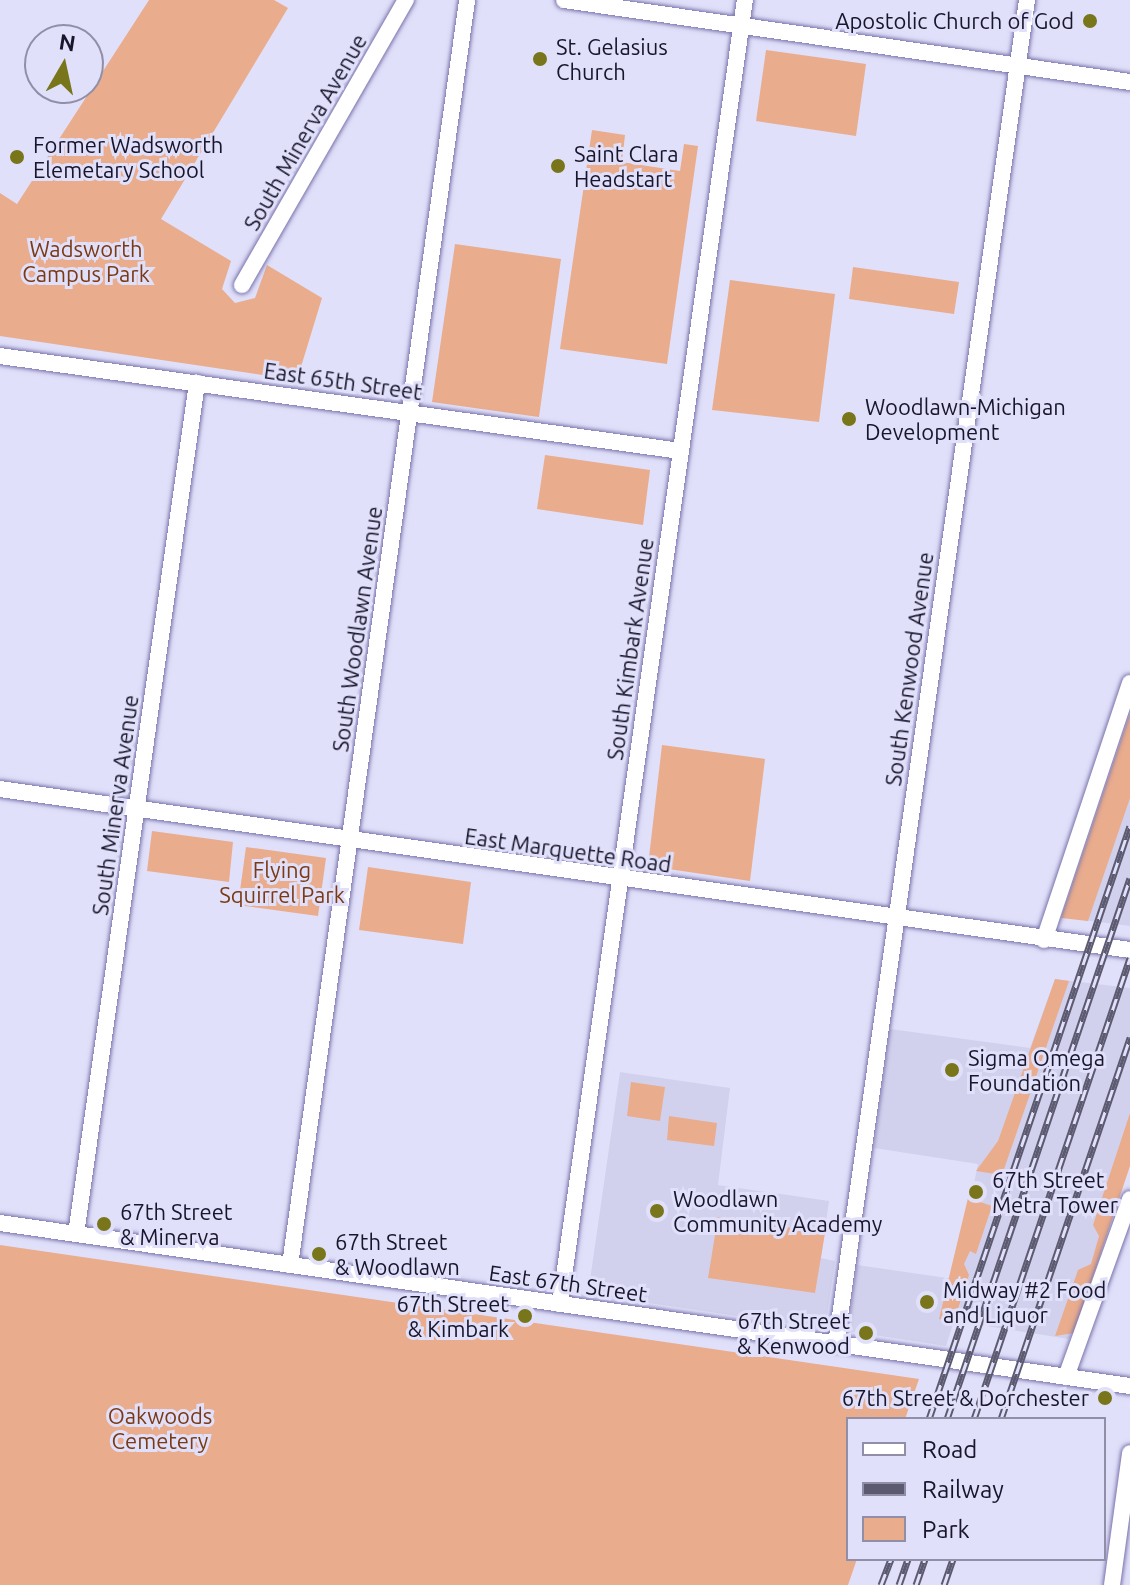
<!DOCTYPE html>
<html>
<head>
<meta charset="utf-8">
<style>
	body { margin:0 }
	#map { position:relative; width:1130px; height:1585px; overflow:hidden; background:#e1e0fa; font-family:Ubuntu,sans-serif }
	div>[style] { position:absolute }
	.built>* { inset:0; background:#d2d1ed }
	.green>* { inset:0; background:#e9ac8d }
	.roads { filter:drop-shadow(0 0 2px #7872ab) drop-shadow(0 0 2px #7872ab) }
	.minor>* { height:16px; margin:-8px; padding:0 8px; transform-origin:8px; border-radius:8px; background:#fff }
	.rail>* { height:7px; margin-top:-3.5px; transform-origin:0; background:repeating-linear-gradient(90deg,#e1e0fa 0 12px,#5c5a71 0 24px); box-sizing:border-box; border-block:2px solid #5c5a71 }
	.dots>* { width:22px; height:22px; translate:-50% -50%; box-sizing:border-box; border:4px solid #e1e0fa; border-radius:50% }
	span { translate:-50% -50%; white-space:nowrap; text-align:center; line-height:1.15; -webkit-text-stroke:6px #e1e0fa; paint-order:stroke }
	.poi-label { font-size:22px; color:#18162c }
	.right { translate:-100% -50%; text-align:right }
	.left { translate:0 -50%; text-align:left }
	.street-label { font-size:22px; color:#18162c }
	.park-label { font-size:22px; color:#7b3a13 }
	.legend { position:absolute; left:846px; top:1417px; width:260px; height:144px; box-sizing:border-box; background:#e1e0fa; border:2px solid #918fa8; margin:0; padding:10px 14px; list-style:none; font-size:24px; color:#18162c }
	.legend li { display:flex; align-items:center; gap:16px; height:40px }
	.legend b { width:40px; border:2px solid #918fa8 }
	.north { position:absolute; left:24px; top:24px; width:80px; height:80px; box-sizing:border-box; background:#e1e0fa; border:2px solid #918fa8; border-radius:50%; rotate:9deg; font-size:22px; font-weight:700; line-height:32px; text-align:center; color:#18162c }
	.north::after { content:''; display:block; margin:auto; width:28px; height:36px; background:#78751a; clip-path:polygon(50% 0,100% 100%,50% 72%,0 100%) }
</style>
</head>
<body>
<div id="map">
	<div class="built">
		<i style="clip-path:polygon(1130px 757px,1130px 926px,1075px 919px)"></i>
		<i style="clip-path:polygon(1055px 979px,1130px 988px,1130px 1157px,1069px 1339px,954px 1321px,946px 1346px,848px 1331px,857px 1265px,954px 1279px,978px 1164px,874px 1148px,890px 1029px,1030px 1048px)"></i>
		<i style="clip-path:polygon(620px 1072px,730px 1088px,718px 1185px,829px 1201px,821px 1258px,835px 1261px,825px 1329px,588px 1294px)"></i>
	</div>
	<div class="green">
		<i style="clip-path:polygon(149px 0,274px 0,288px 8px,161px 219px,231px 261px,222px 289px,235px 303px,255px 298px,267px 265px,322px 298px,297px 380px,0 336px,0 193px,17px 204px)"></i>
		<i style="clip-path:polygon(766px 50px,866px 64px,856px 136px,756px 121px)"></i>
		<i style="clip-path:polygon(592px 130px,625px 135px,622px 162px,680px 171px,684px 144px,698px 146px,667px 364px,560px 349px)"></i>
		<i style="clip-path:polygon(455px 244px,561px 259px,539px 417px,432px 402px)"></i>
		<i style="clip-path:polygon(853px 267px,959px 282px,954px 314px,849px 299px)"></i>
		<i style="clip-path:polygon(730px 280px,835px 294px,819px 422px,712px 410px)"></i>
		<i style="clip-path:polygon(545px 455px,650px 470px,643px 525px,537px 509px)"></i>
		<i style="clip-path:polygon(1130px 713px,1130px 798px,1088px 921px,1061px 918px)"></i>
		<i style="clip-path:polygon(662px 745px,765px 759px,750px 881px,648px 866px)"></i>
		<i style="clip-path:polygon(152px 831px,233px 842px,229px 882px,147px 871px)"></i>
		<i style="clip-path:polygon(246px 847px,326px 858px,318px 916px,238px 905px)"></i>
		<i style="clip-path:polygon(368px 867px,471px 882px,463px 944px,359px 930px)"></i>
		<i style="clip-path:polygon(1055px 979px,1069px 981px,1002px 1175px,976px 1171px,998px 1141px)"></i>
		<i style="clip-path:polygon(631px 1082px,665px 1087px,660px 1121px,627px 1116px)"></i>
		<i style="clip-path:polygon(1130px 1113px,1130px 1166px,1074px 1333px,1055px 1336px,1078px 1270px,1091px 1264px,1099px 1236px,1093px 1225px)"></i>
		<i style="clip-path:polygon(669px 1116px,717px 1123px,714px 1146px,667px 1140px)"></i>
		<i style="clip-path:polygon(968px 1198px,992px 1206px,976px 1254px,970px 1251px,964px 1264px,969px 1275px,954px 1321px,939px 1319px)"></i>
		<i style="clip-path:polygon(718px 1217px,825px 1233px,815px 1293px,708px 1278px)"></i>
		<i style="clip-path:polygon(0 1245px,919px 1379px,905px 1419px,848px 1419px,848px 1559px,857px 1559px,848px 1585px,0 1585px)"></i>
	</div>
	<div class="roads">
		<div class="minor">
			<i style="left:564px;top:0;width:572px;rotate:8.24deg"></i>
			<i style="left:242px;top:285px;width:329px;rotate:-60.1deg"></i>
			<i style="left:0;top:356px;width:687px;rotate:7.95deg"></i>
			<i style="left:0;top:789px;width:1141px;rotate:8.11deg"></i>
			<i style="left:1044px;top:940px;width:271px;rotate:-71.5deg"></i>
			<i style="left:0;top:1223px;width:1142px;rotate:8.21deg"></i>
			<i style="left:76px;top:1234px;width:860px;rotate:-81.91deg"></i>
			<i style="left:290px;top:1265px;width:1277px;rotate:-82.03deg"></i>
			<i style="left:560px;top:1304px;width:1317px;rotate:-81.93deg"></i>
			<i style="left:836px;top:1344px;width:1358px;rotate:-81.91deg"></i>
			<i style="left:1066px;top:1377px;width:189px;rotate:-70.2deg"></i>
			<i style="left:1112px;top:1585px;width:133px;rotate:-82.2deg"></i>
		</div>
	</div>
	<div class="rail">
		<i style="left:929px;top:1419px;width:626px;rotate:-71.28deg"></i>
		<i style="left:947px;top:1419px;width:571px;rotate:-71.31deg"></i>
		<i style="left:974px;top:1419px;width:487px;rotate:-71.3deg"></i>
		<i style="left:1001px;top:1419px;width:403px;rotate:-71.3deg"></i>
		<i style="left:881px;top:1585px;width:28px;rotate:-69deg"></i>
		<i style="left:899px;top:1585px;width:28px;rotate:-71deg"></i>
		<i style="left:916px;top:1585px;width:28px;rotate:-71deg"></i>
		<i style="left:944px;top:1585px;width:28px;rotate:-71deg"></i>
	</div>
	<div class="dots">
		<i style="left:1090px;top:21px;background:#78751a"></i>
		<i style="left:540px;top:59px;background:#78751a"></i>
		<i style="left:17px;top:157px;background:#78751a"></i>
		<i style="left:558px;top:166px;background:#78751a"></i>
		<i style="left:849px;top:419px;background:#78751a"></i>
		<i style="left:952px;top:1070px;background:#78751a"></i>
		<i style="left:976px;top:1192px;background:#78751a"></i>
		<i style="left:657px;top:1211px;background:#78751a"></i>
		<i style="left:104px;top:1224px;background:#78751a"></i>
		<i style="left:319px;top:1254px;background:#78751a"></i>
		<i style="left:927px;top:1302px;background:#78751a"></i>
		<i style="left:525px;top:1316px;background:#78751a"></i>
		<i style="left:866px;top:1333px;background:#78751a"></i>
		<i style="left:1105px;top:1398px;background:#78751a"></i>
	</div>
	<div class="poi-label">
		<span class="right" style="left:1074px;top:21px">Apostolic Church of God</span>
		<span class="left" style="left:556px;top:59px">St. Gelasius<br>Church</span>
		<span class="left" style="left:33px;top:157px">Former Wadsworth<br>Elemetary School</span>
		<span class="left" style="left:574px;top:166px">Saint Clara<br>Headstart</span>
		<span class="left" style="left:865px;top:419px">Woodlawn-Michigan<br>Development</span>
		<span class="left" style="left:968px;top:1070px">Sigma Omega<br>Foundation</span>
		<span class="left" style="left:992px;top:1192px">67th Street<br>Metra Tower</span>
		<span class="left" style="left:673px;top:1211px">Woodlawn<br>Community Academy</span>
		<span class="left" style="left:120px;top:1224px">67th Street<br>&amp; Minerva</span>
		<span class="left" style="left:335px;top:1254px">67th Street<br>&amp; Woodlawn</span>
		<span class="left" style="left:943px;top:1302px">Midway #2 Food<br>and Liquor</span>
		<span class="right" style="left:509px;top:1316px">67th Street<br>&amp; Kimbark</span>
		<span class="right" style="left:850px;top:1333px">67th Street<br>&amp; Kenwood</span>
		<span class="right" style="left:1089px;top:1398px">67th Street &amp; Dorchester</span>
	</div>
	<div class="street-label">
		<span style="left:305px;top:132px;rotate:-60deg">South Minerva Avenue</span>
		<span style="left:343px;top:381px;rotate:8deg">East 65th Street</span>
		<span style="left:357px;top:629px;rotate:-82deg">South Woodlawn Avenue</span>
		<span style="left:630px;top:649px;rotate:-82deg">South Kimbark Avenue</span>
		<span style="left:909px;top:669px;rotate:-82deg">South Kenwood Avenue</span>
		<span style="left:115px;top:805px;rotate:-82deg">South Minerva Avenue</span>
		<span style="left:568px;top:850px;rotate:8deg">East Marquette Road</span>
		<span style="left:568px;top:1283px;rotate:8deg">East 67th Street</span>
	</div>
	<div class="park-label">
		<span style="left:86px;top:261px">Wadsworth<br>Campus Park</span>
		<span style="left:282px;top:882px">Flying<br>Squirrel Park</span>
		<span style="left:160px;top:1428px">Oakwoods<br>Cemetery</span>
	</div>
	<ul class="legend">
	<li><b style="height:10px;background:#fff"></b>Road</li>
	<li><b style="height:10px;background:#5c5a71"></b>Railway</li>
	<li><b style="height:22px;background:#e9ac8d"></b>Park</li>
	</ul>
	<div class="north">N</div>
</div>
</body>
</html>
